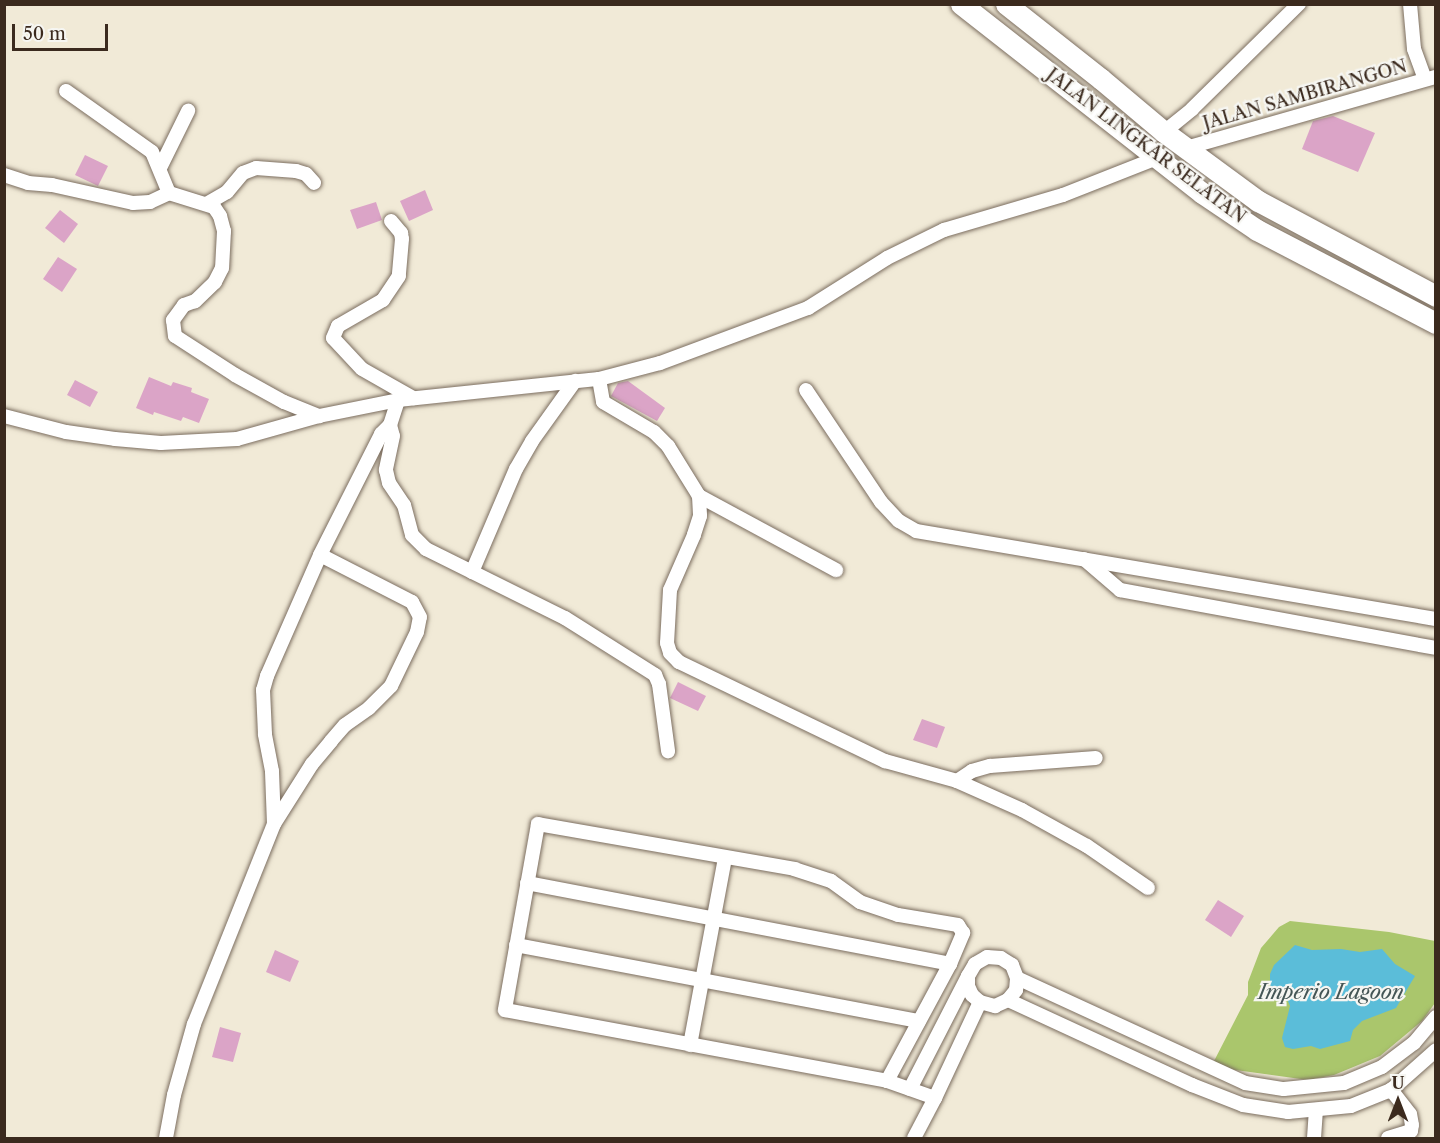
<!DOCTYPE html>
<html>
<head>
<meta charset="utf-8">
<style>
	body { margin:0 }
	#map { position:relative; width:1440px; height:1143px; overflow:hidden; background:#f1ead7; font-family:"Libre Caslon Text",serif }
	div>[style] { position:absolute }
	.green>* { inset:0; background:#aac66c }
	.water>* { inset:0; background:#5bbdd9 }
	.building>* { inset:0; background:#dba4c7 }
	.roads { filter:drop-shadow(0 0 2px #7b6d5f) drop-shadow(0 0 2px #7b6d5f) }
	.minor>* { height:14px; margin:-7px; padding:0 7px; transform-origin:7px; border-radius:7px; background:#fff }
	.highway>* { height:21px; margin:-10.5px; padding:0 10.5px; transform-origin:10.5px; border-radius:10.5px; background:#fff }
	span { translate:-50% -50%; white-space:nowrap; text-align:center; line-height:1.15; -webkit-text-stroke:4.5px #f6f6f2; paint-order:stroke }
	.street-label { font-size:18px; color:#3b2a1e }
	.water-label { font-size:20px; color:#455656; font-style:italic }
	.frame { position:absolute; inset:0; border:6px solid #3b2a1e; pointer-events:none }
	.north { position:absolute; left:1368px; top:1071px; width:60px; height:60px; -webkit-text-stroke:4px #f6f6f2; paint-order:stroke; rotate:0deg; font-size:16px; font-weight:700; line-height:24px; text-align:center; color:#3b2a1e }
	.north::after { content:''; display:block; margin:auto; width:21px; height:27px; background:#3b2a1e; clip-path:polygon(50% 0,100% 100%,50% 72%,0 100%) }
	.scale { position:absolute; left:12px; top:24px; width:96px; height:27px; box-sizing:border-box; border:3px solid #3b2a1e; border-top:0; padding-left:8px; font-size:18px; line-height:21px; white-space:nowrap; color:#3b2a1e; -webkit-text-stroke:4px #f6f6f2; paint-order:stroke }
</style>
</head>
<body>
<div id="map">
	<div class="green">
		<i style="clip-path:polygon(1290px 921px,1389px 932px,1435px 941px,1435px 1003px,1422px 1021px,1380px 1056px,1334px 1075px,1308px 1080px,1228px 1069px,1213px 1063px,1248px 995px,1248px 982px,1261px 948px,1279px 927px)"></i>
	</div>
	<div class="water">
		<i style="clip-path:polygon(1295px 945px,1312px 950px,1341px 949px,1360px 952px,1382px 949px,1395px 964px,1415px 976px,1396px 1008px,1362px 1021px,1353px 1030px,1350px 1041px,1320px 1049px,1311px 1046px,1293px 1049px,1285px 1047px,1282px 1038px,1290px 1006px,1287px 999px,1274px 992px,1270px 985px,1270px 974px,1274px 965px)"></i>
	</div>
	<div class="building">
		<i style="clip-path:polygon(1333px 116px,1375px 133px,1358px 172px,1302px 149px,1313px 121px)"></i>
		<i style="clip-path:polygon(85px 155px,108px 166px,98px 186px,75px 175px)"></i>
		<i style="clip-path:polygon(425px 190px,433px 210px,409px 221px,400px 201px)"></i>
		<i style="clip-path:polygon(376px 202px,382px 220px,357px 229px,350px 210px)"></i>
		<i style="clip-path:polygon(60px 210px,78px 224px,64px 243px,45px 228px)"></i>
		<i style="clip-path:polygon(58px 257px,77px 269px,62px 292px,43px 279px)"></i>
		<i style="clip-path:polygon(149px 377px,171px 386px,173px 382px,192px 388px,191px 392px,209px 399px,199px 423px,183px 417px,181px 421px,154px 412px,153px 415px,136px 408px)"></i>
		<i style="clip-path:polygon(75px 380px,98px 392px,90px 407px,67px 395px)"></i>
		<i style="clip-path:polygon(628px 381px,665px 408px,657px 421px,611px 396px,618px 383px)"></i>
		<i style="clip-path:polygon(678px 682px,706px 696px,698px 711px,670px 698px)"></i>
		<i style="clip-path:polygon(922px 719px,945px 727px,937px 748px,913px 740px)"></i>
		<i style="clip-path:polygon(1218px 900px,1244px 916px,1231px 937px,1205px 920px)"></i>
		<i style="clip-path:polygon(275px 950px,299px 961px,290px 982px,266px 972px)"></i>
		<i style="clip-path:polygon(220px 1027px,241px 1033px,233px 1062px,212px 1057px)"></i>
	</div>
	<div class="roads">
		<div class="minor">
			<i style="left:1410px;top:4px;width:45px;rotate:84.9deg"></i>
			<i style="left:1414px;top:49px;width:32px;rotate:70deg"></i>
			<i style="left:66px;top:91px;width:105px;rotate:35.3deg"></i>
			<i style="left:152px;top:152px;width:44px;rotate:67.5deg"></i>
			<i style="left:1164px;top:132px;width:36px;rotate:-39deg"></i>
			<i style="left:1192px;top:109px;width:150px;rotate:-44.5deg"></i>
			<i style="left:1186px;top:148px;width:260px;rotate:-15.9deg"></i>
			<i style="left:160px;top:168px;width:64px;rotate:-63.8deg"></i>
			<i style="left:4px;top:175px;width:25px;rotate:18deg"></i>
			<i style="left:28px;top:183px;width:24px;rotate:5deg"></i>
			<i style="left:52px;top:185px;width:83px;rotate:12.5deg"></i>
			<i style="left:133px;top:203px;width:17px;rotate:-3deg"></i>
			<i style="left:150px;top:202px;width:21px;rotate:-25deg"></i>
			<i style="left:169px;top:193px;width:47px;rotate:17.3deg"></i>
			<i style="left:214px;top:207px;width:11px;rotate:56deg"></i>
			<i style="left:220px;top:216px;width:16px;rotate:75deg"></i>
			<i style="left:224px;top:231px;width:37px;rotate:93deg"></i>
			<i style="left:222px;top:268px;width:16px;rotate:117deg"></i>
			<i style="left:215px;top:282px;width:28px;rotate:136deg"></i>
			<i style="left:195px;top:301px;width:12px;rotate:160deg"></i>
			<i style="left:184px;top:305px;width:19px;rotate:126deg"></i>
			<i style="left:173px;top:320px;width:16px;rotate:83deg"></i>
			<i style="left:175px;top:336px;width:72px;rotate:33deg"></i>
			<i style="left:235px;top:375px;width:56px;rotate:28.9deg"></i>
			<i style="left:284px;top:402px;width:38px;rotate:22deg"></i>
			<i style="left:208px;top:203px;width:22px;rotate:-30deg"></i>
			<i style="left:227px;top:192px;width:25px;rotate:-50deg"></i>
			<i style="left:243px;top:173px;width:14px;rotate:-21deg"></i>
			<i style="left:256px;top:168px;width:40px;rotate:4.3deg"></i>
			<i style="left:296px;top:171px;width:10px;rotate:17deg"></i>
			<i style="left:306px;top:174px;width:12px;rotate:48deg"></i>
			<i style="left:391px;top:221px;width:16px;rotate:50deg"></i>
			<i style="left:401px;top:233px;width:6px;rotate:81deg"></i>
			<i style="left:402px;top:239px;width:37px;rotate:95deg"></i>
			<i style="left:399px;top:276px;width:29px;rotate:124deg"></i>
			<i style="left:383px;top:300px;width:52px;rotate:150deg"></i>
			<i style="left:338px;top:326px;width:13px;rotate:113deg"></i>
			<i style="left:333px;top:338px;width:42px;rotate:46.9deg"></i>
			<i style="left:362px;top:369px;width:59px;rotate:29.6deg"></i>
			<i style="left:599px;top:379px;width:23px;rotate:80deg"></i>
			<i style="left:603px;top:402px;width:59px;rotate:30.5deg"></i>
			<i style="left:654px;top:432px;width:20px;rotate:45deg"></i>
			<i style="left:668px;top:446px;width:59px;rotate:58.2deg"></i>
			<i style="left:699px;top:496px;width:20px;rotate:87deg"></i>
			<i style="left:700px;top:516px;width:20px;rotate:108deg"></i>
			<i style="left:694px;top:535px;width:60px;rotate:113.6deg"></i>
			<i style="left:670px;top:590px;width:53px;rotate:93.2deg"></i>
			<i style="left:667px;top:643px;width:10px;rotate:73deg"></i>
			<i style="left:670px;top:653px;width:13px;rotate:45deg"></i>
			<i style="left:679px;top:662px;width:229px;rotate:25.7deg"></i>
			<i style="left:885px;top:761px;width:75px;rotate:15.5deg"></i>
			<i style="left:957px;top:781px;width:71px;rotate:24deg"></i>
			<i style="left:1022px;top:810px;width:74px;rotate:29deg"></i>
			<i style="left:1087px;top:846px;width:74px;rotate:34.5deg"></i>
			<i style="left:806px;top:390px;width:135px;rotate:56.2deg"></i>
			<i style="left:881px;top:502px;width:26px;rotate:47deg"></i>
			<i style="left:899px;top:521px;width:20px;rotate:30deg"></i>
			<i style="left:916px;top:531px;width:527px;rotate:9.61deg"></i>
			<i style="left:4px;top:416px;width:64px;rotate:14.5deg"></i>
			<i style="left:66px;top:432px;width:49px;rotate:8.1deg"></i>
			<i style="left:115px;top:439px;width:46px;rotate:5deg"></i>
			<i style="left:161px;top:443px;width:76px;rotate:-3deg"></i>
			<i style="left:237px;top:439px;width:85px;rotate:-15.7deg"></i>
			<i style="left:319px;top:416px;width:81px;rotate:-11.4deg"></i>
			<i style="left:398px;top:400px;width:202px;rotate:-6deg"></i>
			<i style="left:599px;top:379px;width:63px;rotate:-14.7deg"></i>
			<i style="left:660px;top:363px;width:158px;rotate:-20.4deg"></i>
			<i style="left:808px;top:308px;width:93px;rotate:-32.3deg"></i>
			<i style="left:887px;top:258px;width:64px;rotate:-26.2deg"></i>
			<i style="left:944px;top:230px;width:124px;rotate:-16.4deg"></i>
			<i style="left:1063px;top:195px;width:101px;rotate:-21.5deg"></i>
			<i style="left:390px;top:425px;width:11px;rotate:75deg"></i>
			<i style="left:393px;top:436px;width:35px;rotate:102deg"></i>
			<i style="left:386px;top:470px;width:13px;rotate:77deg"></i>
			<i style="left:389px;top:483px;width:27px;rotate:56deg"></i>
			<i style="left:404px;top:505px;width:31px;rotate:75deg"></i>
			<i style="left:412px;top:535px;width:20px;rotate:45deg"></i>
			<i style="left:426px;top:549px;width:155px;rotate:26.4deg"></i>
			<i style="left:565px;top:618px;width:107px;rotate:32.3deg"></i>
			<i style="left:655px;top:675px;width:10px;rotate:66deg"></i>
			<i style="left:659px;top:684px;width:68px;rotate:82.3deg"></i>
			<i style="left:699px;top:496px;width:156px;rotate:28.4deg"></i>
			<i style="left:1084px;top:559px;width:48px;rotate:40.7deg"></i>
			<i style="left:1120px;top:590px;width:321px;rotate:10.4deg"></i>
			<i style="left:472px;top:572px;width:112px;rotate:-66.9deg"></i>
			<i style="left:516px;top:469px;width:32px;rotate:-60deg"></i>
			<i style="left:532px;top:441px;width:74px;rotate:-54.4deg"></i>
			<i style="left:957px;top:781px;width:18px;rotate:-34deg"></i>
			<i style="left:972px;top:771px;width:19px;rotate:-16deg"></i>
			<i style="left:990px;top:766px;width:106px;rotate:-4.3deg"></i>
			<i style="left:274px;top:824px;width:53px;rotate:-92.2deg"></i>
			<i style="left:272px;top:771px;width:38px;rotate:-101deg"></i>
			<i style="left:265px;top:734px;width:44px;rotate:-92.6deg"></i>
			<i style="left:263px;top:690px;width:15px;rotate:-74deg"></i>
			<i style="left:267px;top:676px;width:132px;rotate:-66.3deg"></i>
			<i style="left:527px;top:883px;width:431px;rotate:10.8deg"></i>
			<i style="left:516px;top:945px;width:410px;rotate:10.7deg"></i>
			<i style="left:1017px;top:978px;width:251px;rotate:24.7deg"></i>
			<i style="left:1245px;top:1083px;width:39px;rotate:9deg"></i>
			<i style="left:1284px;top:1089px;width:60px;rotate:-5.7deg"></i>
			<i style="left:1344px;top:1083px;width:41px;rotate:-22.8deg"></i>
			<i style="left:1382px;top:1067px;width:40px;rotate:-37deg"></i>
			<i style="left:1414px;top:1043px;width:34px;rotate:-50deg"></i>
			<i style="left:1008px;top:1000px;width:13px;rotate:-51deg"></i>
			<i style="left:1016px;top:990px;width:12px;rotate:-85deg"></i>
			<i style="left:1017px;top:978px;width:14px;rotate:-111deg"></i>
			<i style="left:1012px;top:965px;width:13px;rotate:-148deg"></i>
			<i style="left:1001px;top:958px;width:14px;rotate:-176deg"></i>
			<i style="left:987px;top:957px;width:14px;rotate:150deg"></i>
			<i style="left:975px;top:964px;width:14px;rotate:120deg"></i>
			<i style="left:968px;top:976px;width:10px;rotate:90deg"></i>
			<i style="left:968px;top:986px;width:10px;rotate:66deg"></i>
			<i style="left:972px;top:995px;width:11px;rotate:41deg"></i>
			<i style="left:980px;top:1002px;width:16px;rotate:15deg"></i>
			<i style="left:995px;top:1006px;width:14px;rotate:-25deg"></i>
			<i style="left:1008px;top:1000px;width:203px;rotate:24.8deg"></i>
			<i style="left:1192px;top:1085px;width:55px;rotate:21.4deg"></i>
			<i style="left:1243px;top:1105px;width:46px;rotate:8.8deg"></i>
			<i style="left:1288px;top:1112px;width:63px;rotate:-5.4deg"></i>
			<i style="left:1351px;top:1106px;width:43px;rotate:-21.8deg"></i>
			<i style="left:1391px;top:1090px;width:60px;rotate:-41.6deg"></i>
			<i style="left:690px;top:1045px;width:190px;rotate:-79.4deg"></i>
			<i style="left:887px;top:1081px;width:133px;rotate:-61.7deg"></i>
			<i style="left:950px;top:964px;width:34px;rotate:-67deg"></i>
			<i style="left:963px;top:933px;width:9px;rotate:-122deg"></i>
			<i style="left:958px;top:925px;width:61px;rotate:-170.5deg"></i>
			<i style="left:898px;top:915px;width:40px;rotate:-161.1deg"></i>
			<i style="left:860px;top:902px;width:36px;rotate:-144deg"></i>
			<i style="left:831px;top:881px;width:38px;rotate:-162deg"></i>
			<i style="left:795px;top:869px;width:261px;rotate:-170.1deg"></i>
			<i style="left:538px;top:824px;width:189px;rotate:100.1deg"></i>
			<i style="left:505px;top:1010px;width:389px;rotate:10.5deg"></i>
			<i style="left:887px;top:1081px;width:51px;rotate:19.5deg"></i>
			<i style="left:935px;top:1098px;width:106px;rotate:-64.9deg"></i>
			<i style="left:910px;top:1089px;width:127px;rotate:-62.8deg"></i>
			<i style="left:166px;top:1138px;width:44px;rotate:-79.5deg"></i>
			<i style="left:174px;top:1095px;width:74px;rotate:-74.3deg"></i>
			<i style="left:194px;top:1024px;width:215px;rotate:-68.2deg"></i>
			<i style="left:274px;top:824px;width:71px;rotate:-57.7deg"></i>
			<i style="left:312px;top:764px;width:30px;rotate:-50deg"></i>
			<i style="left:331px;top:741px;width:21px;rotate:-49deg"></i>
			<i style="left:345px;top:725px;width:29px;rotate:-35deg"></i>
			<i style="left:369px;top:708px;width:31px;rotate:-45deg"></i>
			<i style="left:391px;top:686px;width:60px;rotate:-64.3deg"></i>
			<i style="left:417px;top:632px;width:15px;rotate:-79deg"></i>
			<i style="left:420px;top:617px;width:17px;rotate:-118deg"></i>
			<i style="left:412px;top:602px;width:103px;rotate:-152.9deg"></i>
			<i style="left:320px;top:555px;width:136px;rotate:-63.2deg"></i>
			<i style="left:381px;top:434px;width:13px;rotate:-45deg"></i>
			<i style="left:390px;top:425px;width:26px;rotate:-72deg"></i>
			<i style="left:914px;top:1138px;width:45px;rotate:-62.3deg"></i>
			<i style="left:1314px;top:1138px;width:28px;rotate:-86deg"></i>
			<i style="left:1388px;top:1138px;width:24px;rotate:-17deg"></i>
			<i style="left:1411px;top:1131px;width:6px;rotate:-81deg"></i>
			<i style="left:1412px;top:1125px;width:11px;rotate:-100deg"></i>
			<i style="left:1410px;top:1114px;width:31px;rotate:-128deg"></i>
		</div>
		<div class="highway">
			<i style="left:961px;top:4px;width:306px;rotate:38.1deg"></i>
			<i style="left:1202px;top:193px;width:66px;rotate:33.9deg"></i>
			<i style="left:1257px;top:230px;width:202px;rotate:27.5deg"></i>
			<i style="left:1006px;top:4px;width:121px;rotate:38.3deg"></i>
			<i style="left:1101px;top:79px;width:82px;rotate:40.1deg"></i>
			<i style="left:1164px;top:132px;width:117px;rotate:36.3deg"></i>
			<i style="left:1258px;top:201px;width:202px;rotate:28.1deg"></i>
		</div>
	</div>
	<div class="street-label">
		<span style="left:1305px;top:95px;rotate:-16deg">JALAN SAMBIRANGON</span>
		<span style="left:1146px;top:146px;rotate:37deg">JALAN LINGKAR SELATAN</span>
	</div>
	<div class="water-label">
		<span style="left:1331px;top:992px">Imperio Lagoon</span>
	</div>
	<div class="frame"></div>
	<div class="north">U</div>
	<div class="scale">50 m</div>
</div>
</body>
</html>
